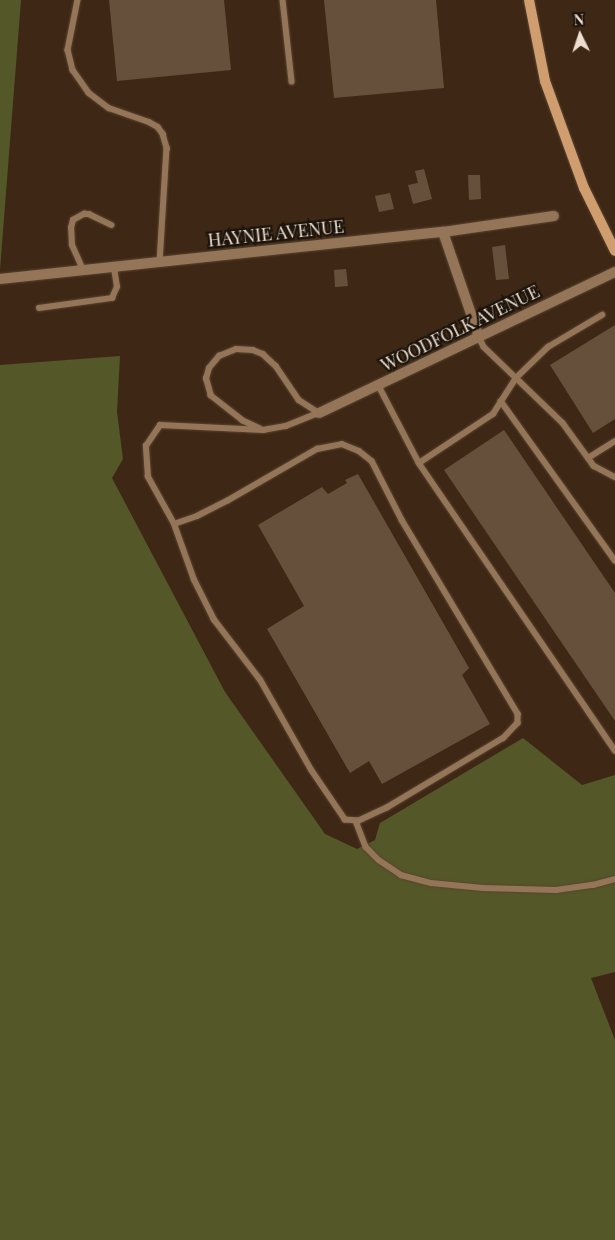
<!DOCTYPE html>
<html>
<head>
<meta charset="utf-8">
<style>
	body { margin:0 }
	#map { position:relative; width:615px; height:1240px; overflow:hidden; background:#3e2815; font-family:"Playfair Display",serif }
	div>[style] { position:absolute }
	.forest>* { inset:0; background:#545728 }
	.building>* { inset:0; background:#67503b }
	.roads { filter:drop-shadow(0 0 1px #5a4533) drop-shadow(0 0 1px #5a4533) }
	.lane>* { height:5.5px; margin:-2.75px; padding:0 2.75px; transform-origin:2.75px; border-radius:2.75px; background:#957558 }
	.street>* { height:10px; margin:-5px; padding:0 5px; transform-origin:5px; border-radius:5px; background:#957558 }
	.secondary>* { height:10px; margin:-5px; padding:0 5px; transform-origin:5px; border-radius:5px; background:#d09d6e }
	span { translate:-50% -50%; white-space:nowrap; text-align:center; line-height:1.15; -webkit-text-stroke:4.5px #1d140b; paint-order:stroke }
	.street-label { font-size:18px; color:#edded2 }
	.north { position:absolute; left:555px; top:10px; width:50px; height:50px; -webkit-text-stroke:4px #1d140b; paint-order:stroke; rotate:356deg; font-size:14px; font-weight:700; line-height:20px; text-align:center; color:#edded2 }
	.north::after { content:''; display:block; margin:auto; width:18px; height:22px; background:#edded2; clip-path:polygon(50% 0,100% 100%,50% 72%,0 100%) }
</style>
</head>
<body>
<div id="map">
	<div class="forest">
		<i style="clip-path:polygon(0 0,21px 0,0 270px)"></i>
		<i style="clip-path:polygon(120px 356px,117px 412px,123px 459px,112px 478px,225px 692px,325px 834px,357px 849px,375px 840px,380px 823px,523px 738px,582px 785px,615px 775px,615px 972px,591px 978px,615px 1040px,615px 1240px,0 1240px,0 365px)"></i>
	</div>
	<div class="building">
		<i style="clip-path:polygon(109px 0,224px 0,231px 70px,117px 81px)"></i>
		<i style="clip-path:polygon(324px 0,436px 0,444px 88px,334px 98px)"></i>
		<i style="clip-path:polygon(424px 169px,432px 199px,413px 204px,408px 185px,418px 183px,415px 171px)"></i>
		<i style="clip-path:polygon(468px 175px,480px 175px,481px 199px,469px 200px)"></i>
		<i style="clip-path:polygon(390px 193px,394px 209px,379px 212px,375px 196px)"></i>
		<i style="clip-path:polygon(505px 245px,509px 279px,496px 280px,492px 247px)"></i>
		<i style="clip-path:polygon(346px 269px,348px 286px,335px 287px,334px 270px)"></i>
		<i style="clip-path:polygon(615px 325px,615px 419px,593px 433px,550px 365px)"></i>
		<i style="clip-path:polygon(504px 430px,615px 593px,615px 721px,444px 470px)"></i>
		<i style="clip-path:polygon(358px 474px,469px 668px,462px 675px,490px 724px,382px 784px,369px 761px,350px 773px,267px 629px,304px 606px,258px 525px,322px 487px,328px 494px,347px 483px,345px 480px)"></i>
	</div>
	<div class="roads">
		<div class="lane">
			<i style="left:78px;top:0;width:51px;rotate:101.3deg"></i>
			<i style="left:68px;top:50px;width:21px;rotate:76deg"></i>
			<i style="left:73px;top:70px;width:28px;rotate:55deg"></i>
			<i style="left:89px;top:93px;width:25px;rotate:37deg"></i>
			<i style="left:109px;top:108px;width:42px;rotate:19.3deg"></i>
			<i style="left:149px;top:122px;width:10px;rotate:29deg"></i>
			<i style="left:158px;top:127px;width:9px;rotate:54deg"></i>
			<i style="left:163px;top:134px;width:15px;rotate:74deg"></i>
			<i style="left:167px;top:148px;width:114px;rotate:93.5deg"></i>
			<i style="left:283px;top:0;width:82px;rotate:83.7deg"></i>
			<i style="left:83px;top:270px;width:27px;rotate:-114deg"></i>
			<i style="left:72px;top:245px;width:17px;rotate:-93deg"></i>
			<i style="left:71px;top:228px;width:8px;rotate:-76deg"></i>
			<i style="left:73px;top:220px;width:13px;rotate:-29deg"></i>
			<i style="left:84px;top:214px;width:5px"></i>
			<i style="left:89px;top:214px;width:25px;rotate:26deg"></i>
			<i style="left:39px;top:308px;width:74px;rotate:-7.8deg"></i>
			<i style="left:112px;top:298px;width:12px;rotate:-66deg"></i>
			<i style="left:117px;top:287px;width:20px;rotate:-99deg"></i>
			<i style="left:479px;top:337px;width:11px;rotate:63deg"></i>
			<i style="left:484px;top:347px;width:110px;rotate:43.9deg"></i>
			<i style="left:563px;top:423px;width:53px;rotate:54.2deg"></i>
			<i style="left:594px;top:466px;width:24px;rotate:28deg"></i>
			<i style="left:379px;top:386px;width:87px;rotate:62.5deg"></i>
			<i style="left:419px;top:463px;width:89px;rotate:-33.5deg"></i>
			<i style="left:493px;top:414px;width:43px;rotate:-57.4deg"></i>
			<i style="left:516px;top:378px;width:45px;rotate:-44.1deg"></i>
			<i style="left:548px;top:347px;width:63px;rotate:-30.7deg"></i>
			<i style="left:501px;top:401px;width:196px;rotate:54.4deg"></i>
			<i style="left:260px;top:429px;width:19px;rotate:-155deg"></i>
			<i style="left:243px;top:421px;width:41px;rotate:-142deg"></i>
			<i style="left:211px;top:396px;width:18px;rotate:-106deg"></i>
			<i style="left:206px;top:379px;width:11px;rotate:-75deg"></i>
			<i style="left:209px;top:368px;width:16px;rotate:-50deg"></i>
			<i style="left:219px;top:356px;width:18px;rotate:-22deg"></i>
			<i style="left:236px;top:349px;width:17px;rotate:3deg"></i>
			<i style="left:253px;top:350px;width:11px;rotate:22deg"></i>
			<i style="left:263px;top:354px;width:18px;rotate:43deg"></i>
			<i style="left:276px;top:366px;width:41px;rotate:55.9deg"></i>
			<i style="left:299px;top:400px;width:24px;rotate:33deg"></i>
			<i style="left:588px;top:458px;width:32px;rotate:-32deg"></i>
			<i style="left:419px;top:463px;width:348px;rotate:55.7deg"></i>
			<i style="left:174px;top:524px;width:24px;rotate:-19deg"></i>
			<i style="left:197px;top:516px;width:34px;rotate:-27deg"></i>
			<i style="left:227px;top:501px;width:104px;rotate:-30deg"></i>
			<i style="left:317px;top:449px;width:25px;rotate:-11deg"></i>
			<i style="left:342px;top:444px;width:18px;rotate:22deg"></i>
			<i style="left:359px;top:451px;width:16px;rotate:38deg"></i>
			<i style="left:372px;top:461px;width:66px;rotate:63deg"></i>
			<i style="left:402px;top:520px;width:226px;rotate:59.1deg"></i>
			<i style="left:518px;top:714px;width:9px;rotate:90deg"></i>
			<i style="left:518px;top:723px;width:21px;rotate:133deg"></i>
			<i style="left:504px;top:738px;width:136px;rotate:149.1deg"></i>
			<i style="left:387px;top:808px;width:31px;rotate:155deg"></i>
			<i style="left:359px;top:821px;width:14px;rotate:-176deg"></i>
			<i style="left:345px;top:820px;width:60px;rotate:-124.2deg"></i>
			<i style="left:311px;top:770px;width:103px;rotate:-119.5deg"></i>
			<i style="left:260px;top:680px;width:76px;rotate:-127.5deg"></i>
			<i style="left:214px;top:620px;width:45px;rotate:-116.6deg"></i>
			<i style="left:194px;top:580px;width:59px;rotate:-109.7deg"></i>
			<i style="left:174px;top:524px;width:54px;rotate:-119deg"></i>
			<i style="left:148px;top:477px;width:31px;rotate:-94deg"></i>
			<i style="left:146px;top:446px;width:25px;rotate:-56deg"></i>
			<i style="left:160px;top:425px;width:103px;rotate:2.8deg"></i>
			<i style="left:263px;top:430px;width:23px;rotate:-10deg"></i>
			<i style="left:286px;top:426px;width:35px;rotate:-22deg"></i>
			<i style="left:356px;top:821px;width:28px;rotate:69deg"></i>
			<i style="left:366px;top:847px;width:18px;rotate:45deg"></i>
			<i style="left:379px;top:860px;width:27px;rotate:34deg"></i>
			<i style="left:401px;top:875px;width:31px;rotate:15deg"></i>
			<i style="left:431px;top:883px;width:52px;rotate:5.5deg"></i>
			<i style="left:483px;top:888px;width:73px;rotate:1.6deg"></i>
			<i style="left:556px;top:890px;width:37px;rotate:-8deg"></i>
			<i style="left:593px;top:885px;width:23px;rotate:-15deg"></i>
		</div>
		<div class="street">
			<i style="left:443px;top:232px;width:111px;rotate:71.1deg"></i>
			<i style="left:0;top:279px;width:445px;rotate:-6.1deg"></i>
			<i style="left:443px;top:232px;width:112px;rotate:-8.2deg"></i>
			<i style="left:319px;top:413px;width:328px;rotate:-25.5deg"></i>
		</div>
		<div class="secondary">
			<i style="left:529px;top:0;width:83px;rotate:78.8deg"></i>
			<i style="left:545px;top:81px;width:114px;rotate:70deg"></i>
			<i style="left:584px;top:188px;width:70px;rotate:63.8deg"></i>
		</div>
	</div>
	<div class="street-label">
		<span style="left:276px;top:233px;rotate:-6deg">HAYNIE AVENUE</span>
		<span style="left:460px;top:328px;rotate:-26deg">WOODFOLK AVENUE</span>
	</div>
	<div class="north">N</div>
</div>
</body>
</html>
